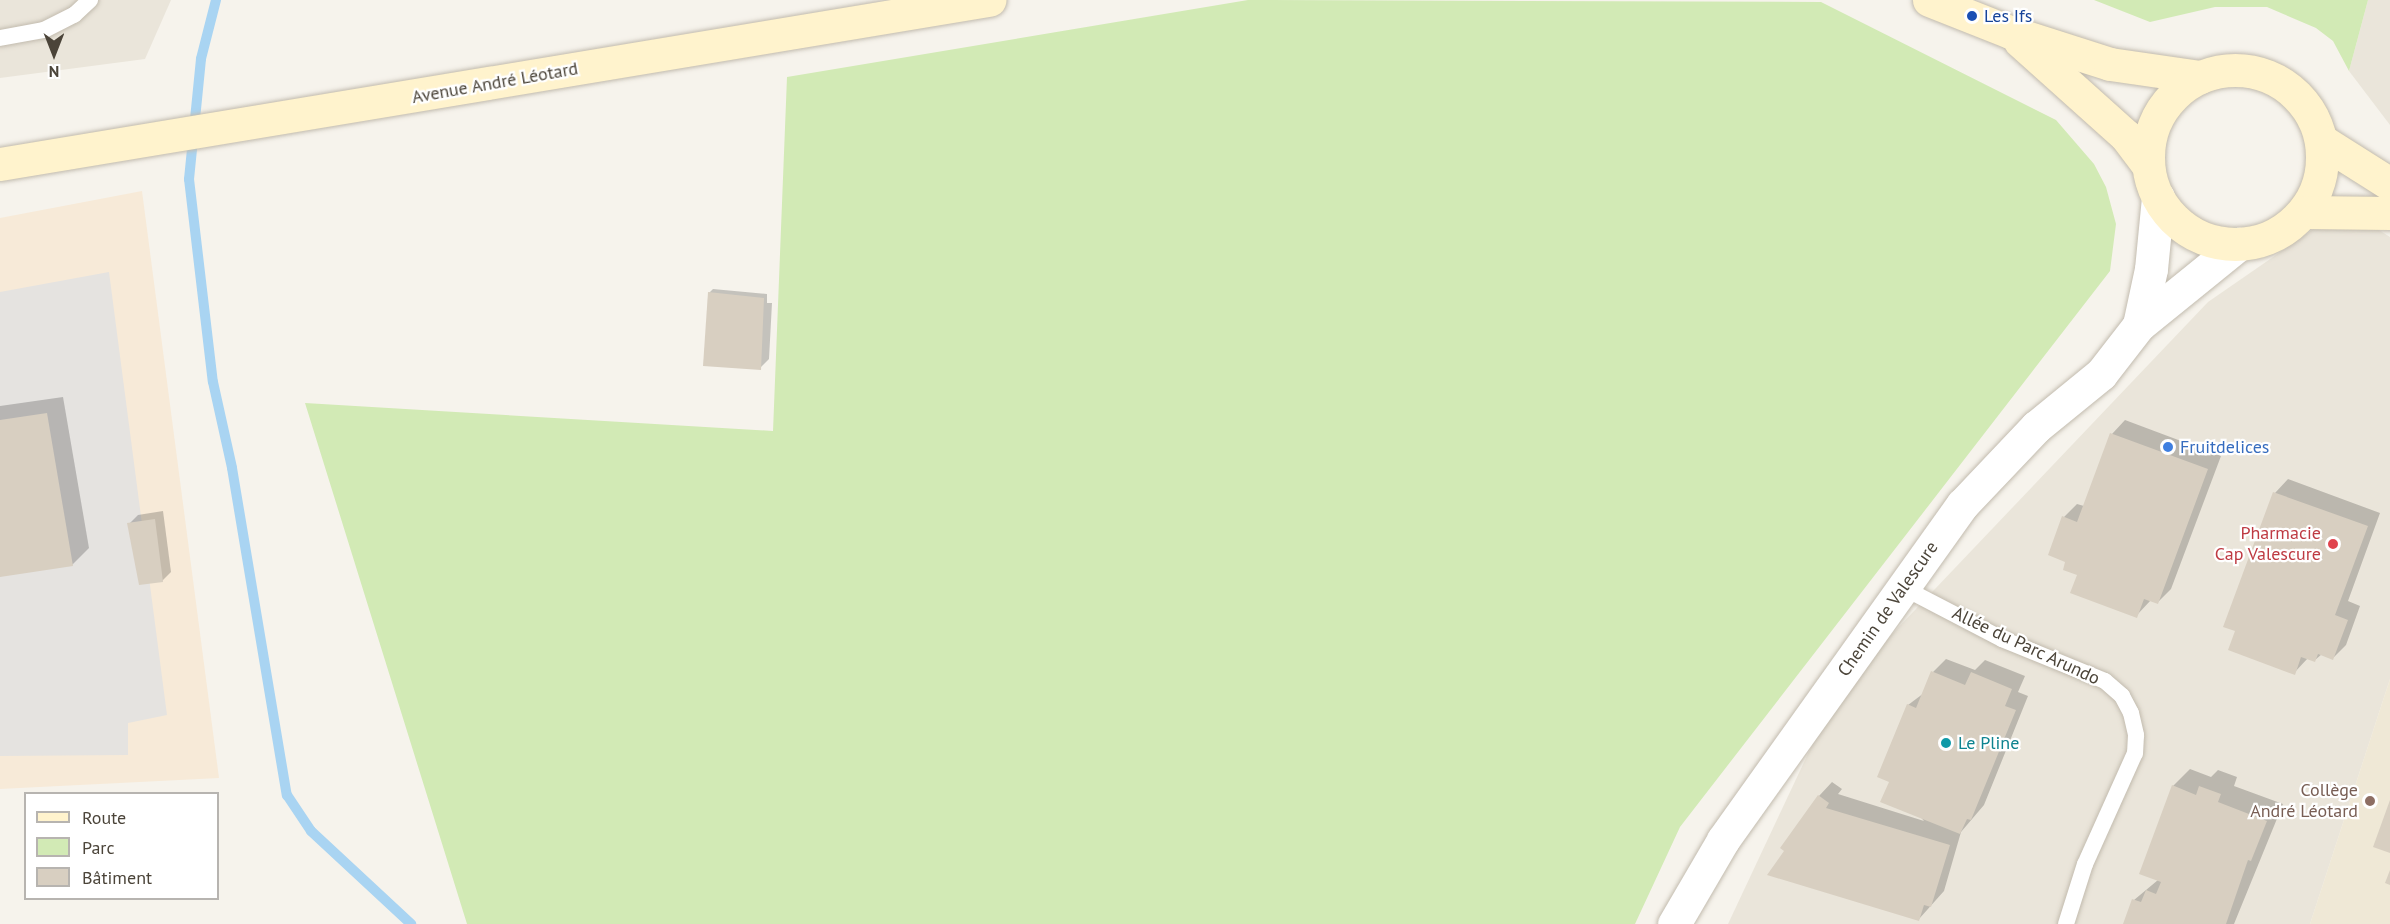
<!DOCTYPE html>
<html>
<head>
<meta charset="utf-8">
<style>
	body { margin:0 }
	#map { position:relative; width:2390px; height:924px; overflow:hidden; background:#f6f3ec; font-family:"PT Sans",sans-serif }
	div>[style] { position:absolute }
	.residential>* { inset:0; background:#eae5da }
	.commercial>* { inset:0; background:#f7ead8 }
	.education>* { inset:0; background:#efe8d6 }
	.green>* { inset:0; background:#d2eab5 }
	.parking>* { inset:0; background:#e5e3e0 }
	.shadow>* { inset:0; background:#0003 }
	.stream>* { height:10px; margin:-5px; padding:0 5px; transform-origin:5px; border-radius:5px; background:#a9d4f2 }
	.building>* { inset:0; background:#d8cfc1 }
	.roads { filter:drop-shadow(0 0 2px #c2bbae) drop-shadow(0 0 2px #c2bbae) }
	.lane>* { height:16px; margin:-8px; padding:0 8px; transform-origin:8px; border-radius:8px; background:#fff }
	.street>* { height:33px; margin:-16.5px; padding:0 16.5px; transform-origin:16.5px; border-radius:16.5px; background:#fff }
	.secondary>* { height:33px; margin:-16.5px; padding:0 16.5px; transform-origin:16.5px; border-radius:16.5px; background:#fff3cd }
	.secondary>.ring { margin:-16.5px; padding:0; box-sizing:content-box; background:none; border:33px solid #fff3cd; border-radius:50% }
	.dots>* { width:16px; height:16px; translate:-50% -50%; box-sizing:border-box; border:3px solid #fff; border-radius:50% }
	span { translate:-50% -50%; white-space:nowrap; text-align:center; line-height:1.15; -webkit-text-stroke:4.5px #fff; paint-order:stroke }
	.transit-label { font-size:18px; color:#164399 }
	.left { translate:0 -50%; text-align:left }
	.street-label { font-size:18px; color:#4b4439 }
	.shop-label { font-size:18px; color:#366cbe }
	.health-label { font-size:18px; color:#be3a42 }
	.right { translate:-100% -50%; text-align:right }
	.culture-label { font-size:18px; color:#0d838f }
	.education-label { font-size:18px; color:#785e54 }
	.legend { position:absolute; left:24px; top:792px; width:195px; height:108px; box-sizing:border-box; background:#fff; border:2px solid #b7b4b0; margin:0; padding:8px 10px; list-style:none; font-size:18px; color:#4b4439 }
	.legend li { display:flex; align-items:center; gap:12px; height:30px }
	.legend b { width:30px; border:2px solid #b7b4b0 }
	.north { position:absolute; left:24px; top:24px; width:60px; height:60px; -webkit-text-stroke:4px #fff; paint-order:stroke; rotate:180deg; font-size:16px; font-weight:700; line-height:24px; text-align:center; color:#4b4439 }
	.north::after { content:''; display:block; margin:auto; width:21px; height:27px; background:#4b4439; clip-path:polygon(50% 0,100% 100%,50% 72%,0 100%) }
</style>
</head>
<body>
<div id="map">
	<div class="residential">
		<i style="clip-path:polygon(0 0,171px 0,145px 59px,0 78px)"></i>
		<i style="clip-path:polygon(2368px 0,2390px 0,2390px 125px,2349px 71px)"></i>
		<i style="clip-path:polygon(2344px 208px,2390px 237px,2390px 679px,2310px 924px,1728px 924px,1837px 692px,2208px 302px)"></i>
	</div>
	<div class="commercial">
		<i style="clip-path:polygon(142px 191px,219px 778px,0 789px,0 218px)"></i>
	</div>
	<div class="education">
		<i style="clip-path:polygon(2390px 679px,2390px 924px,2310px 924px)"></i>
	</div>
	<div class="green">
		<i style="clip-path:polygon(1248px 0,1821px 2px,2056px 120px,2094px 164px,2106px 187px,2116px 224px,2110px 271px,1680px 827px,1635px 924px,467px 924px,305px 403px,773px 431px,787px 77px)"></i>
		<i style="clip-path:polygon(2094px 0,2368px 0,2349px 71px,2333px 41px,2316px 28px,2267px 7px,2215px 7px,2150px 22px)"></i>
	</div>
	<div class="parking">
		<i style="clip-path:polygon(109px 272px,167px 715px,128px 723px,128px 755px,0 756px,0 292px)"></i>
	</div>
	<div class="shadow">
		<i style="clip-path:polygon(713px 289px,767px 294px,767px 303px,772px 303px,769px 359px,760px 368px,709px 293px)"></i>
		<i style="clip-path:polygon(63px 397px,89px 548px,72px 565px,0 576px,0 406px)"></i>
		<i style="clip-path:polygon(2125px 420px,2221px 456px,2171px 589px,2158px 602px,2151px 600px,2136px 616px,2079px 575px,2067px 561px,2064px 517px,2077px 504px,2084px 506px,2112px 434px)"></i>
		<i style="clip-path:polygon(2288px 479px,2380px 513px,2348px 601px,2360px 606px,2346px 645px,2333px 658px,2322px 654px,2315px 660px,2308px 658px,2294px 673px,2275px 493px)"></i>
		<i style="clip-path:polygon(163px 511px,171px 572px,162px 581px,129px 524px,138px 515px)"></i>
		<i style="clip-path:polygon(1946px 659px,1975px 670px,1985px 660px,2025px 676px,2018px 692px,2028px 696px,1984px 805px,1961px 832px,1944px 891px,1919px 919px,1786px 850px,1819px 796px,1832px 782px,1842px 789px,1838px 794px,1924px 821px,1890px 781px,1908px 705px,1924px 693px,1933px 672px)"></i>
		<i style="clip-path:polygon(2190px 769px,2211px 777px,2218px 770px,2237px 777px,2234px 786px,2283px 804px,2234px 924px,2124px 924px,2134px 900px,2158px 880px,2173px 786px)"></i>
	</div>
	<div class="stream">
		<i style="left:216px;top:0;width:61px;rotate:104.3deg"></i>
		<i style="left:201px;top:59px;width:121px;rotate:95.7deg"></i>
		<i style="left:189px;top:179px;width:204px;rotate:83.3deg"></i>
		<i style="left:213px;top:382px;width:88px;rotate:77.5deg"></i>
		<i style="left:232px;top:468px;width:332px;rotate:80.5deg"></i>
		<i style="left:287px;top:795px;width:43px;rotate:56.3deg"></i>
		<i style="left:311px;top:831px;width:137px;rotate:42.9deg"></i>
	</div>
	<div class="building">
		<i style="clip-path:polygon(708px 292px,764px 298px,761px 370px,703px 366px)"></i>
		<i style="clip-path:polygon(47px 413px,73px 566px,0 577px,0 420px)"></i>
		<i style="clip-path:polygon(2110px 433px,2208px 469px,2158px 604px,2144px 599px,2137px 618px,2070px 593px,2077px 575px,2063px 570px,2065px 562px,2048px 555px,2062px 516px,2077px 522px)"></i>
		<i style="clip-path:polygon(2273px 492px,2368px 526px,2335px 615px,2348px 620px,2333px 660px,2318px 654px,2315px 662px,2301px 657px,2295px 675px,2228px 650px,2235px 631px,2223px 627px)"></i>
		<i style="clip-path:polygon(155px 519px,163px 582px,139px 585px,127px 523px)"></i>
		<i style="clip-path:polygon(1931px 671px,1965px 685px,1971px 672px,2012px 689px,2005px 706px,2016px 710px,1971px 820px,1967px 819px,1960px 834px,1880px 802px,1889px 782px,1877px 777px,1907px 704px,1916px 708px)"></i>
		<i style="clip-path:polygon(2172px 785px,2196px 795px,2199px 786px,2221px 794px,2218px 802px,2267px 821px,2251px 861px,2248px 860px,2226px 924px,2123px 924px,2132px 899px,2141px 902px,2146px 890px,2156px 894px,2161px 882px,2139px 874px)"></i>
		<i style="clip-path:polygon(1818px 795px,1829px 803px,1826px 808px,1950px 845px,1931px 907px,1924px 905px,1919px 921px,1767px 875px,1784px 851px,1780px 848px)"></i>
		<i style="clip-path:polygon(2390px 800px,2390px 853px,2373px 847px)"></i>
		<i style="clip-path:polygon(2390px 870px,2390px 885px,2385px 883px)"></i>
	</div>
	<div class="roads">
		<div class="lane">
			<i style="left:0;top:38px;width:45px;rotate:-10.3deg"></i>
			<i style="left:44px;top:30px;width:34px;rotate:-27deg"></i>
			<i style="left:74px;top:15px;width:22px;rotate:-43deg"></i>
			<i style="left:1902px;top:587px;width:113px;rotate:27.5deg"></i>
			<i style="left:2002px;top:639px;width:111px;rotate:22.2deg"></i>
			<i style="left:2105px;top:681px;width:23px;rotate:41deg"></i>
			<i style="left:2122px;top:696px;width:19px;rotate:62deg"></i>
			<i style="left:2131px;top:713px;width:23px;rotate:77deg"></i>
			<i style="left:2136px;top:735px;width:18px;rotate:93deg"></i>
			<i style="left:2135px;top:753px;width:122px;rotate:114.2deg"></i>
			<i style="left:2085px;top:864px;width:63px;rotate:107.6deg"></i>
		</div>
		<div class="street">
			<i style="left:2139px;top:325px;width:57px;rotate:-77.9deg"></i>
			<i style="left:2151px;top:269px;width:72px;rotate:-84.4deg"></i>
			<i style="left:1674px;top:924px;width:97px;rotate:-59.7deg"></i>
			<i style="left:1723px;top:840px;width:412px;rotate:-54.5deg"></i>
			<i style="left:1962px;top:505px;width:108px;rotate:-46.5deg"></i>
			<i style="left:2036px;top:427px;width:84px;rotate:-39.2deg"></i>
			<i style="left:2101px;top:374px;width:62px;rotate:-52.2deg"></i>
			<i style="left:2139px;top:325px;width:129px;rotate:-39deg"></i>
		</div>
		<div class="secondary">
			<i style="left:1929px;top:0;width:87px;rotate:21.6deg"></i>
			<i style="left:2010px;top:32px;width:105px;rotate:17.7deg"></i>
			<i style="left:2110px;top:64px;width:91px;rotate:8.2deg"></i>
			<i style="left:2020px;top:41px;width:142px;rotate:41.9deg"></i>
			<i style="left:2126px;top:136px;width:36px;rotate:53deg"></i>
			<i class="ring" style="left:2148px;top:70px;width:141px;height:141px"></i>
			<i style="left:2322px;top:141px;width:80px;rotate:32.3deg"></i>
			<i style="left:0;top:164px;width:1003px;rotate:-9.42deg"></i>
			<i style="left:2304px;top:212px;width:86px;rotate:0.7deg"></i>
		</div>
	</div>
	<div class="dots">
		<i style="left:1972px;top:16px;background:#1a4fb4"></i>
		<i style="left:2168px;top:447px;background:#3f7fe0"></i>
		<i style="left:2333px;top:544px;background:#e0444e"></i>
		<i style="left:1946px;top:743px;background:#0f9aa8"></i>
		<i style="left:2370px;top:801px;background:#8d6e63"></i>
	</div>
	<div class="transit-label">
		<span class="left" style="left:1984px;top:16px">Les Ifs</span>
	</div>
	<div class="street-label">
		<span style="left:495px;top:83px;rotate:-10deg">Avenue André Léotard</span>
		<span style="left:1888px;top:609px;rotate:-55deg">Chemin de Valescure</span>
		<span style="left:2026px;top:646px;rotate:25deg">Allée du Parc Arundo</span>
	</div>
	<div class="shop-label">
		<span class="left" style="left:2180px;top:447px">Fruitdelices</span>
	</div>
	<div class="health-label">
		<span class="right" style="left:2321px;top:544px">Pharmacie<br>Cap Valescure</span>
	</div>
	<div class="culture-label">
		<span class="left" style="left:1958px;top:743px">Le Pline</span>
	</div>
	<div class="education-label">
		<span class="right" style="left:2358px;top:801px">Collège<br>André Léotard</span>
	</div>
	<ul class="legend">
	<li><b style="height:8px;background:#fff3cd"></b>Route</li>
	<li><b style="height:16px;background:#d2eab5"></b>Parc</li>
	<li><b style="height:16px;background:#d8cfc1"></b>Bâtiment</li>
	</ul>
	<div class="north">N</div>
</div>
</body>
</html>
